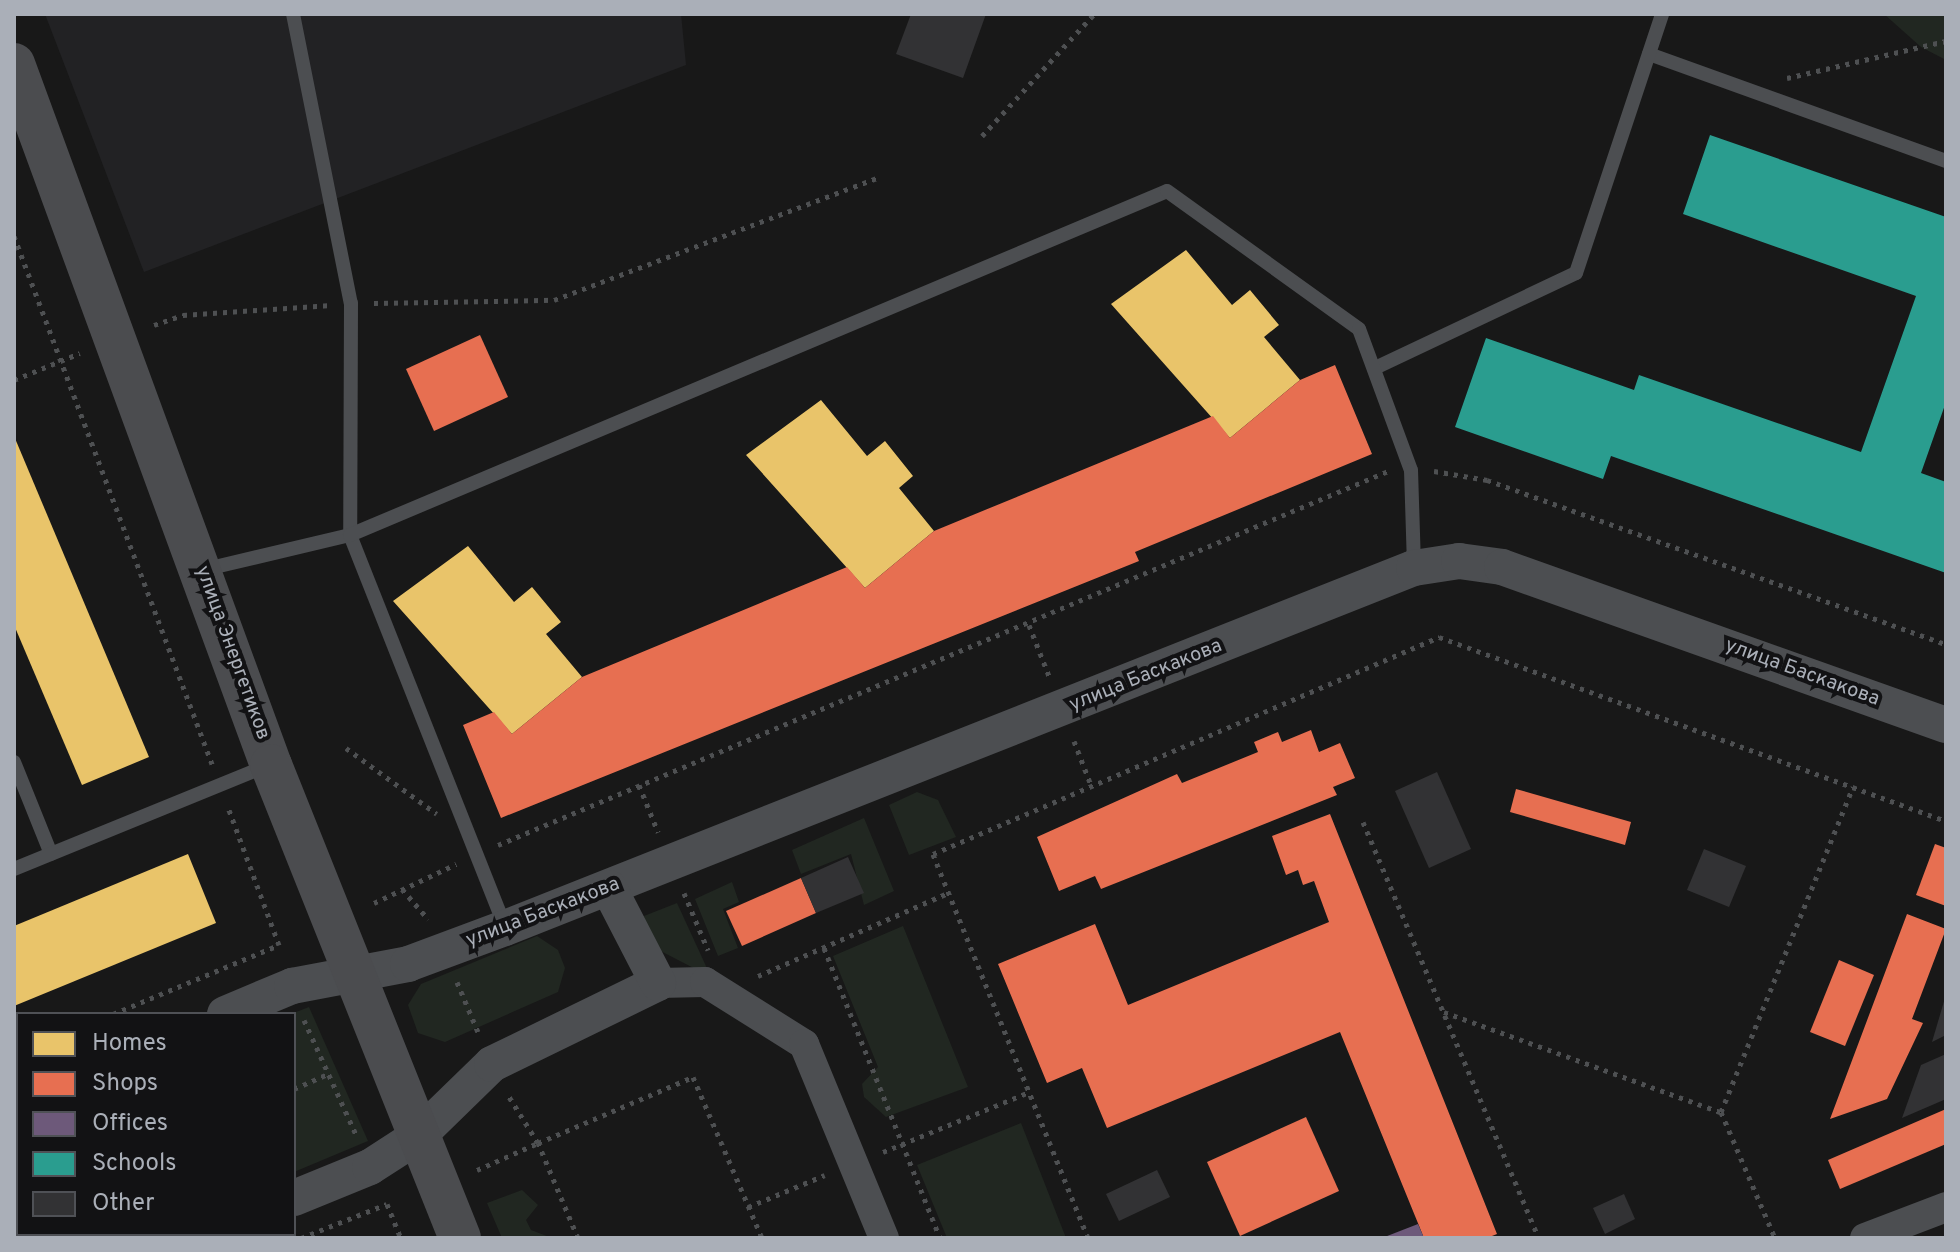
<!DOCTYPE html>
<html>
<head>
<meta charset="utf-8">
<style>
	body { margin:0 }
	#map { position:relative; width:1960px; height:1252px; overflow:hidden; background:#181818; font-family:Overpass,sans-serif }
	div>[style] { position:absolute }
	.built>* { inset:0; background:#222224 }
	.green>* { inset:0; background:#212721 }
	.homes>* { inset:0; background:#e9c46a }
	.shops>* { inset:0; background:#e76f51 }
	.offices>* { inset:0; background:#6d597a }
	.schools>* { inset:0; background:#2a9d8f }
	.building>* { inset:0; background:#323234 }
	.path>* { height:5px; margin-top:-2.5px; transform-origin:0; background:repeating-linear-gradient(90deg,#4e5052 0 4px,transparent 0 10px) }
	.service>* { height:14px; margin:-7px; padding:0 7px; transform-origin:7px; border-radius:7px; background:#4c4e51 }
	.minor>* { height:30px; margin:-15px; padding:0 15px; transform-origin:15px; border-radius:15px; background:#4c4e51 }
	.tertiary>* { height:36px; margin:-18px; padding:0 18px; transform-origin:18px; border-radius:18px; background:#4c4e51 }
	.secondary>* { height:42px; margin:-21px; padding:0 21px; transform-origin:21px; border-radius:21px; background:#4b4c4f }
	span { translate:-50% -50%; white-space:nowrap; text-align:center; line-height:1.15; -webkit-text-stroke:8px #121214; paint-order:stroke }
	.street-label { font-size:20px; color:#aaafb8 }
	.frame { position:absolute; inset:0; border:16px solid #aaafb8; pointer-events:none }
	.legend { position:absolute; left:16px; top:1012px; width:280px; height:224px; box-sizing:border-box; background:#121214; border:2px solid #4f5156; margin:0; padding:10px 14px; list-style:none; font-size:24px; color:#aaafb8 }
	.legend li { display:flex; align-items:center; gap:16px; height:40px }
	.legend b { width:40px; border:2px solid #4f5156 }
</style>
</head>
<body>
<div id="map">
	<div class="built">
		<i style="clip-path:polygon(45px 14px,681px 14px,686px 65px,144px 272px)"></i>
	</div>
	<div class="green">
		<i style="clip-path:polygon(1884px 14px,1946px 14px,1946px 60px,1921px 47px)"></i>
		<i style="clip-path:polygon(917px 792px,938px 800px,956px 837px,909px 855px,889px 805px)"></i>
		<i style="clip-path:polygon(864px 818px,894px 891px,864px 905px,851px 854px,801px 874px,792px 850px)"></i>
		<i style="clip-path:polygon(732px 882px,739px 902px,723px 909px,738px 948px,718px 956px,695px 899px)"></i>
		<i style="clip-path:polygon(677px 903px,711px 977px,649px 945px,644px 916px)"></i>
		<i style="clip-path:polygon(903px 926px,968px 1087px,886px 1117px,864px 1097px,862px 1084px,878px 1067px,833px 956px)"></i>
		<i style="clip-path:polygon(537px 936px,558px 950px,565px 968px,558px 992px,445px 1042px,418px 1033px,408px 1005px,421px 984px)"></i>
		<i style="clip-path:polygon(309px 1007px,368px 1141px,294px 1172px,291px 1014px)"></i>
		<i style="clip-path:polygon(1021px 1123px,1066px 1238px,947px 1238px,917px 1165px)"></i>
		<i style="clip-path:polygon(18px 1129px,18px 1234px,142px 1234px,14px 1238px)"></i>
		<i style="clip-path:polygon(522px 1190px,538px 1205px,526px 1220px,531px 1230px,552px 1238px,502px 1238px,487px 1203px)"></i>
	</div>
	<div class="homes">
		<i style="clip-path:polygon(1186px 250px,1232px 305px,1250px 290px,1279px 325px,1264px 337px,1300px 380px,1230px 438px,1111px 304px)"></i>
		<i style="clip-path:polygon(821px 400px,867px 456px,885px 441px,913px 476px,899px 488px,934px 531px,865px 588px,746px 455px)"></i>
		<i style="clip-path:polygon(14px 436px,149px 757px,82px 785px,14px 625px)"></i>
		<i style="clip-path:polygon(468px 546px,514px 602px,532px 587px,561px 622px,546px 634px,582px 677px,512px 734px,393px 601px)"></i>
		<i style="clip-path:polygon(188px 854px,216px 923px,14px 1006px,14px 926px)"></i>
	</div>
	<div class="shops">
		<i style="clip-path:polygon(480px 335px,508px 397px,434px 431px,406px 369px)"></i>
		<i style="clip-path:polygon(1335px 365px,1372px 454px,1135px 552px,1139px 561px,501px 818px,463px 725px,494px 712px,512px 734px,582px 677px,847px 567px,865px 588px,934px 531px,1213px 416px,1230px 438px,1300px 380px)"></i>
		<i style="clip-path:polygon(1311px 730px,1319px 752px,1340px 743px,1355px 778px,1333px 787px,1337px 795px,1101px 889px,1095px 876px,1059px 891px,1037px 837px,1177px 774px,1182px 783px,1258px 752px,1254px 742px,1278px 732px,1282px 742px)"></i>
		<i style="clip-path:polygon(1516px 789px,1631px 822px,1625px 845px,1510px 812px)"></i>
		<i style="clip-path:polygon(1330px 814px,1497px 1234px,1487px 1238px,1424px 1238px,1340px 1032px,1107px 1128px,1082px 1068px,1047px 1083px,998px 964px,1095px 924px,1128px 1005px,1329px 922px,1314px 881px,1303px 885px,1298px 870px,1286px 875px,1272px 836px)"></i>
		<i style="clip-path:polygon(1935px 844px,1946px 848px,1946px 906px,1916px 895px)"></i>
		<i style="clip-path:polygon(801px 878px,816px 913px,742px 946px,726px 911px)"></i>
		<i style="clip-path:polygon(1907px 914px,1946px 929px,1912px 1019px,1923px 1023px,1887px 1099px,1830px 1119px)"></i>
		<i style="clip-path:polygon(1839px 960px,1874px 975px,1845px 1046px,1810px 1032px)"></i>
		<i style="clip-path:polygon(1946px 1109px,1946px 1144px,1840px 1189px,1828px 1160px)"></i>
		<i style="clip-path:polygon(1306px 1117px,1339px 1191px,1240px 1236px,1207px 1162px)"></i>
	</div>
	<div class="offices">
		<i style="clip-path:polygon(1418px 1224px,1424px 1238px,1382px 1238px)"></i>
	</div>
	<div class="schools">
		<i style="clip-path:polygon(1710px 135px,1946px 217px,1946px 402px,1921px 473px,1946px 482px,1946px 573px,1611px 456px,1603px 479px,1455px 427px,1486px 338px,1634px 390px,1639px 375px,1861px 452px,1916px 296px,1683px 214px)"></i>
	</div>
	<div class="building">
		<i style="clip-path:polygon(911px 14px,986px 14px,963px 78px,896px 54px)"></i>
		<i style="clip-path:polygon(1437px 772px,1471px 849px,1429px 868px,1395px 791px)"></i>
		<i style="clip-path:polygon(1704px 849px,1746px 866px,1729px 907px,1687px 890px)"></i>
		<i style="clip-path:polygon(848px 857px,864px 893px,816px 913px,801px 878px)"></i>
		<i style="clip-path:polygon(1945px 998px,1946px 1035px,1932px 1042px)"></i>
		<i style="clip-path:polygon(1946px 1054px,1946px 1099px,1902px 1118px,1921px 1065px)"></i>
		<i style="clip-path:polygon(1157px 1170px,1170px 1197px,1119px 1221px,1106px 1194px)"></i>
		<i style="clip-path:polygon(1624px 1194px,1635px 1219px,1605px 1234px,1593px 1208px)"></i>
	</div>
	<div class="path">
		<i style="left:1787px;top:78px;width:163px;rotate:-13.1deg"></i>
		<i style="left:982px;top:136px;width:166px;rotate:-47.4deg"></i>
		<i style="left:14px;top:236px;width:564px;rotate:69.44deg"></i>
		<i style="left:374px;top:303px;width:180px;rotate:-1deg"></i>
		<i style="left:554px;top:300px;width:347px;rotate:-20.7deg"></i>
		<i style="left:154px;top:325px;width:31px;rotate:-19deg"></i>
		<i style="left:183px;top:315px;width:145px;rotate:-3.9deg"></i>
		<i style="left:14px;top:380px;width:71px;rotate:-22.2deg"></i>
		<i style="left:1434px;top:471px;width:54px;rotate:9.6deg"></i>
		<i style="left:1487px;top:480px;width:487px;rotate:19.7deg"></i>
		<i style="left:1029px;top:625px;width:55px;rotate:68.6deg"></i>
		<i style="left:1074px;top:741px;width:47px;rotate:68.9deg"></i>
		<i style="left:346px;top:748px;width:112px;rotate:36deg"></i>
		<i style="left:639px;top:785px;width:51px;rotate:68deg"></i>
		<i style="left:1363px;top:822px;width:452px;rotate:67.1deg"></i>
		<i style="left:498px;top:845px;width:965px;rotate:-22.79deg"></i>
		<i style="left:402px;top:889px;width:40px;rotate:49deg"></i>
		<i style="left:684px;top:893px;width:62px;rotate:67.2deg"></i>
		<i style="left:374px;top:903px;width:91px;rotate:-25.4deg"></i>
		<i style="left:824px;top:948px;width:312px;rotate:68.2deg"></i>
		<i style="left:758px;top:976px;width:207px;rotate:-23.6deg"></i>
		<i style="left:457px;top:982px;width:54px;rotate:67.2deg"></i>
		<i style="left:1444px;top:1012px;width:294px;rotate:19.9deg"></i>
		<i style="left:1721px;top:1112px;width:351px;rotate:-67.9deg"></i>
		<i style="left:113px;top:1014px;width:180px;rotate:-22.6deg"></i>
		<i style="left:279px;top:945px;width:147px;rotate:-110.3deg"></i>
		<i style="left:304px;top:1020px;width:128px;rotate:65.6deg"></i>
		<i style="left:14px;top:1055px;width:4px;rotate:-14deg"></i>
		<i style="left:294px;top:1089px;width:37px;rotate:-24deg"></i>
		<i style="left:1721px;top:1112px;width:137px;rotate:66.8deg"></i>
		<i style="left:883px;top:1152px;width:158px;rotate:-22.3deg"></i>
		<i style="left:477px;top:1170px;width:67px;rotate:-23.9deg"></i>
		<i style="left:538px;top:1143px;width:57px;rotate:-122deg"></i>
		<i style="left:14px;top:1206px;width:4px;rotate:-27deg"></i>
		<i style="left:748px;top:1207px;width:83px;rotate:-22.6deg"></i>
		<i style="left:301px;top:1238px;width:92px;rotate:-21.6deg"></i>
		<i style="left:387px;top:1204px;width:37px;rotate:68deg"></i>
		<i style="left:578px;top:1238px;width:103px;rotate:-112.8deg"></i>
		<i style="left:538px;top:1143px;width:168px;rotate:-23.1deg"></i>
		<i style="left:693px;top:1077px;width:175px;rotate:66.8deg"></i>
		<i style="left:1088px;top:1238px;width:414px;rotate:-112deg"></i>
		<i style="left:933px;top:854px;width:551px;rotate:-23.21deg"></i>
		<i style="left:1439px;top:637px;width:539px;rotate:19.95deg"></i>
	</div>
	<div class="service">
		<i style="left:293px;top:14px;width:295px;rotate:78.7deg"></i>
		<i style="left:351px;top:303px;width:232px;rotate:90.2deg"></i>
		<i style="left:350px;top:535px;width:422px;rotate:68.4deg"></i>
		<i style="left:1649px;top:54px;width:316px;rotate:19.8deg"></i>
		<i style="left:1375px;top:368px;width:222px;rotate:-25.3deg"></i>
		<i style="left:1576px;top:273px;width:273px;rotate:-71.6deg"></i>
		<i style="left:202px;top:570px;width:152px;rotate:-13.3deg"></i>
		<i style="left:350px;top:535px;width:886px;rotate:-22.83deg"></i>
		<i style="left:1167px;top:191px;width:236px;rotate:35.7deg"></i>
		<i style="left:1359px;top:329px;width:150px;rotate:69.8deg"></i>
		<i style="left:1411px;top:470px;width:98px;rotate:88.2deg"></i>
		<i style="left:14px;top:762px;width:99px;rotate:68.1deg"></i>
		<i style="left:14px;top:869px;width:273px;rotate:-22.2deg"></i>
	</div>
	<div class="minor">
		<i style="left:658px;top:983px;width:47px;rotate:-1.2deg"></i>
		<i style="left:705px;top:982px;width:117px;rotate:32.1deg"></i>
		<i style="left:804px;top:1044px;width:210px;rotate:67.6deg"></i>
		<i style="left:1865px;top:1238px;width:87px;rotate:-20.9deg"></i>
	</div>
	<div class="tertiary">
		<i style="left:225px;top:1014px;width:73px;rotate:-22.7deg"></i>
		<i style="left:292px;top:986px;width:118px;rotate:-10.7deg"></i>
		<i style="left:408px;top:964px;width:103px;rotate:-20.4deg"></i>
		<i style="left:505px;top:928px;width:978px;rotate:-21.61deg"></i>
		<i style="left:1414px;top:568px;width:46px;rotate:-8.8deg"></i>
		<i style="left:1459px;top:561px;width:43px;rotate:7.9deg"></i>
		<i style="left:1502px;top:567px;width:471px;rotate:19.6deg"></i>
		<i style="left:14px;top:1103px;width:4px;rotate:-27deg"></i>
		<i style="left:294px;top:1198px;width:82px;rotate:-22.2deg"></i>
		<i style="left:370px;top:1167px;width:57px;rotate:-32.9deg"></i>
		<i style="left:418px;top:1136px;width:103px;rotate:-44.2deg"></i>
		<i style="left:492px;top:1064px;width:185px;rotate:-26deg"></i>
		<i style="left:658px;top:983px;width:107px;rotate:-117.3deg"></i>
		<i style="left:194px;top:1238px;width:11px;rotate:-22deg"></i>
	</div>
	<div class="secondary">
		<i style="left:14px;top:64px;width:747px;rotate:69.87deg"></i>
		<i style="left:271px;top:765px;width:509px;rotate:68.22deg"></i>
	</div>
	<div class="street-label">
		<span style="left:232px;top:653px;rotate:70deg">улица Энергетиков</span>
		<span style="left:1802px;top:673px;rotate:20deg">улица Баскакова</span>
		<span style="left:1146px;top:676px;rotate:-22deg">улица Баскакова</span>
		<span style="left:543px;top:913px;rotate:-21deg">улица Баскакова</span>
	</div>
	<div class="frame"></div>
	<ul class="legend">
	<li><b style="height:22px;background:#e9c46a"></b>Homes</li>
	<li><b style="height:22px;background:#e76f51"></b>Shops</li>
	<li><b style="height:22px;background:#6d597a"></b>Offices</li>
	<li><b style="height:22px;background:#2a9d8f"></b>Schools</li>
	<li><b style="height:22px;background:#323234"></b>Other</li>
	</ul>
</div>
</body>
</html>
